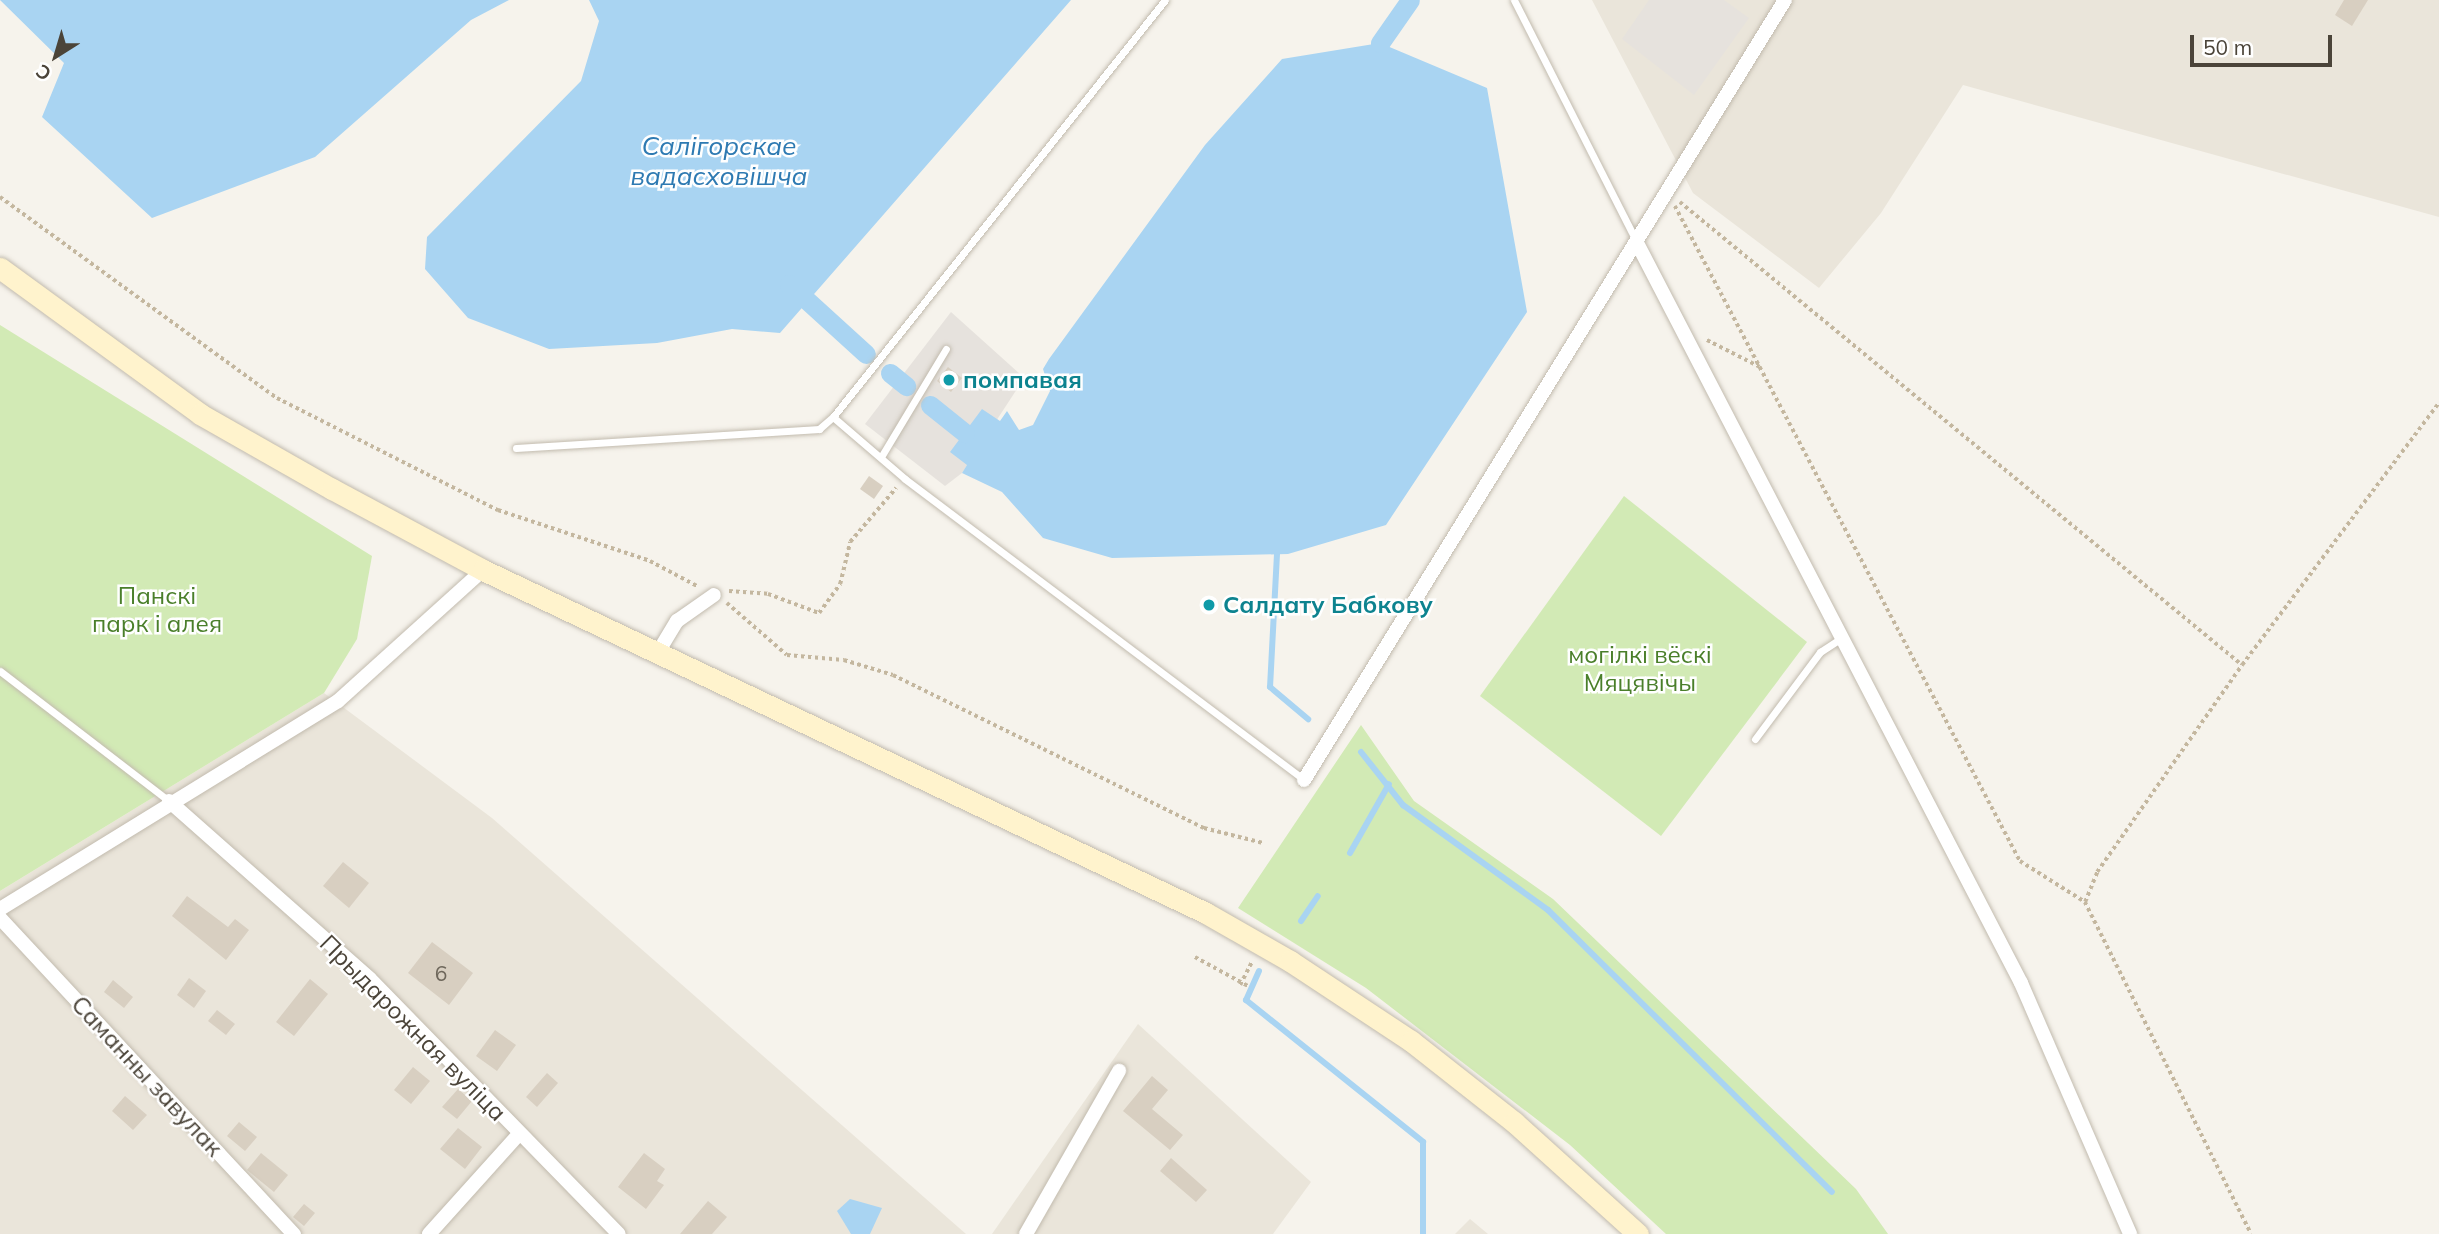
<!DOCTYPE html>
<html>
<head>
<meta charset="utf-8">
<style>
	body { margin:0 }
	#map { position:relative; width:2439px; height:1234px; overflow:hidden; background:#f6f3ec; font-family:Mulish,sans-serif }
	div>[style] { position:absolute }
	.residential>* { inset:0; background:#eae5da }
	.industrial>* { inset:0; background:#e6e2dd }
	.green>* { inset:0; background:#d2eab5 }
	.water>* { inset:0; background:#a9d4f2 }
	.stream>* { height:6px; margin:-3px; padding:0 3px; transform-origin:3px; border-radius:3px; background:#a9d4f2 }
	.canal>* { height:19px; margin:-9.5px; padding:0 9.5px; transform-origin:9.5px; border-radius:9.5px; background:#a9d4f2 }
	.building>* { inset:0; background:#d8cfc1 }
	.path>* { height:3.5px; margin-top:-1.75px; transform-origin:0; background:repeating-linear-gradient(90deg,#c4b79f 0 3.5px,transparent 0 7px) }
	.roads { filter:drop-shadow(0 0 2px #c2bbae) drop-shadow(0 0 2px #c2bbae) }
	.service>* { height:7px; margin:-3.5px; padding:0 3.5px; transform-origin:3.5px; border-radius:3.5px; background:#fff }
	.minor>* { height:14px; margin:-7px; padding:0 7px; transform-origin:7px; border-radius:7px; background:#fff }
	.secondary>* { height:21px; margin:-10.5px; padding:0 10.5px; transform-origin:10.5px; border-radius:10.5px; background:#fff3cd }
	.dots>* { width:19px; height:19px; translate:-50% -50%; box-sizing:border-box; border:4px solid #fff; border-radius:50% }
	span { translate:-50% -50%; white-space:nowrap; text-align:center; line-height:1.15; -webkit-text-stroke:5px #fff; paint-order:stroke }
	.number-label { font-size:21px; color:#6e675b }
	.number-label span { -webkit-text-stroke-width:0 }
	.culture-label { font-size:24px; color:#0d838f; font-weight:700 }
	.left { translate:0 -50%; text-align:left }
	.park-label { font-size:24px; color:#4a7f2a }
	.street-label { font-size:24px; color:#4b4439 }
	.water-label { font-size:26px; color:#2e7ab2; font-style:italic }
	.north { position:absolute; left:21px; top:21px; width:70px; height:70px; -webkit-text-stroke:5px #fff; paint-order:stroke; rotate:217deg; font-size:19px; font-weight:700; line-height:28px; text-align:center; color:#4b4439 }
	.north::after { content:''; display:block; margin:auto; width:24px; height:32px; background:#4b4439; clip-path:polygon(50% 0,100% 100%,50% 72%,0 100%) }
	.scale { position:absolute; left:2190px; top:35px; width:142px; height:32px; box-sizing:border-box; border:4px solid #4b4439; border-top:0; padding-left:9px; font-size:21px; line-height:24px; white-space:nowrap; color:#4b4439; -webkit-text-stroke:5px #fff; paint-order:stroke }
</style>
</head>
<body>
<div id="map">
	<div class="residential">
		<i style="clip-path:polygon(1592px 0,2439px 0,2439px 217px,1963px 85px,1881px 213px,1819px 288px,1693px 193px)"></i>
		<i style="clip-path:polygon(324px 693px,492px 818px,966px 1234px,0 1234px,0 891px)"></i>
		<i style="clip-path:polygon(1138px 1024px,1311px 1182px,1273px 1234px,992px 1234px)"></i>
		<i style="clip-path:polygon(1470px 1219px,1488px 1234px,1455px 1234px)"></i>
	</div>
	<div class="industrial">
		<i style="clip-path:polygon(1649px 0,1724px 0,1749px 18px,1694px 95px,1622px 39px)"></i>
		<i style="clip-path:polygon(951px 312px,1020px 374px,1021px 383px,962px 473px,945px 486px,865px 424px)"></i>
	</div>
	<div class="green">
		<i style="clip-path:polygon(0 325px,372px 556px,357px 639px,324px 693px,0 891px)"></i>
		<i style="clip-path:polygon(1624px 496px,1807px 642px,1661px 836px,1480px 696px)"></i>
		<i style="clip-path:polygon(1361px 725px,1414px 801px,1553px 899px,1856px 1189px,1888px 1234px,1666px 1234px,1570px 1145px,1366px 988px,1238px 908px)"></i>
	</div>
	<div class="water">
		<i style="clip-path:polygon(0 0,509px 0,471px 20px,315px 157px,152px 218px,42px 117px,64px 63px)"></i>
		<i style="clip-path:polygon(589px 0,1071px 0,780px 333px,732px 329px,657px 343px,549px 349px,468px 318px,425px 269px,427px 237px,581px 81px,599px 21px)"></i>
		<i style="clip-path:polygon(1380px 43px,1487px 88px,1527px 312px,1386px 525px,1288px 554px,1112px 558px,1043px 538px,1002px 492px,962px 473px,967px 465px,950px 452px,982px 409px,1000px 421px,1007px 411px,1019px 430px,1033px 425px,1050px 391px,1043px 369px,1049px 359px,1205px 145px,1282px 59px)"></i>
		<i style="clip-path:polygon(850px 1199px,882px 1208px,870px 1234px,851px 1234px,837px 1211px)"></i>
	</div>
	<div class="stream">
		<i style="left:1277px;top:554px;width:133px;rotate:93deg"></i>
		<i style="left:1270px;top:687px;width:50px;rotate:40.1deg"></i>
		<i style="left:1361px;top:752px;width:68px;rotate:51.6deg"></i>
		<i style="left:1403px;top:805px;width:179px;rotate:35.9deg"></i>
		<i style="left:1548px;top:910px;width:400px;rotate:44.8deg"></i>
		<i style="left:1350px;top:853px;width:79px;rotate:-60.5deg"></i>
		<i style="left:1301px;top:921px;width:30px;rotate:-56deg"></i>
		<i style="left:1259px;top:971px;width:32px;rotate:114deg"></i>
		<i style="left:1246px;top:1000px;width:227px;rotate:38.7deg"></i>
		<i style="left:1423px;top:1142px;width:92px;rotate:90deg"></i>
	</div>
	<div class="canal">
		<i style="left:1380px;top:43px;width:52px;rotate:-55.1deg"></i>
		<i style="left:789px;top:284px;width:104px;rotate:42.3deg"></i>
		<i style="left:890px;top:373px;width:21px;rotate:39deg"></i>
		<i style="left:930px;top:405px;width:45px;rotate:38.7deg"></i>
	</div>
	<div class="building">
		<i style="clip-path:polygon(2344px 0,2368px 0,2352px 26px,2335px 15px)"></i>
		<i style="clip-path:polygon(948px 367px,962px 378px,951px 392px,937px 381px)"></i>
		<i style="clip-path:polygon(869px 476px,883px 486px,874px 499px,860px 489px)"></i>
		<i style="clip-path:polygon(343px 862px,369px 883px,349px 908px,323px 886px)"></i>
		<i style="clip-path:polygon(187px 896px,228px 927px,235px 919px,249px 930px,226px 960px,172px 916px)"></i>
		<i style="clip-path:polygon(432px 942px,473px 973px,449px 1005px,408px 973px)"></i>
		<i style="clip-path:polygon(189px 978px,206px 991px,194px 1008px,177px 995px)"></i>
		<i style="clip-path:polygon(310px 979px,328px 994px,294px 1036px,276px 1022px)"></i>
		<i style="clip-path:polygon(113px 980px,133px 997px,124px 1008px,104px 992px)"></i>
		<i style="clip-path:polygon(217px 1010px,235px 1024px,226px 1035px,208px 1021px)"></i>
		<i style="clip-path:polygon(495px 1030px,516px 1045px,497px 1071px,476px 1056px)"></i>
		<i style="clip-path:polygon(413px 1067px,430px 1081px,411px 1104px,394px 1090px)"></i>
		<i style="clip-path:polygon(547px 1073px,558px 1083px,537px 1107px,526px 1097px)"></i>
		<i style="clip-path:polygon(1152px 1076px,1168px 1090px,1152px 1109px,1183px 1135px,1170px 1150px,1123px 1111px)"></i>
		<i style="clip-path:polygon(458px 1089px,472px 1101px,457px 1119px,442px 1107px)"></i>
		<i style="clip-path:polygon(125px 1096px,147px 1115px,133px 1130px,112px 1111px)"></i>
		<i style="clip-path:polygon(239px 1122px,257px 1137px,245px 1151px,227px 1136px)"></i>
		<i style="clip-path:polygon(458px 1128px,482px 1147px,465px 1169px,440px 1149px)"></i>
		<i style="clip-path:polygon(261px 1153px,288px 1175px,274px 1192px,247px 1170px)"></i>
		<i style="clip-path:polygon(644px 1153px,665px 1169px,657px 1181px,664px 1185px,646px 1209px,618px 1187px)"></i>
		<i style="clip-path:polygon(1171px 1158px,1207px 1190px,1196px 1202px,1160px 1171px)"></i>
		<i style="clip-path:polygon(708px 1201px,727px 1217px,712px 1234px,680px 1234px)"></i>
		<i style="clip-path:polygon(304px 1204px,315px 1213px,304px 1226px,293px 1217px)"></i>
	</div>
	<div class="path">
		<i style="left:0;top:197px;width:342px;rotate:36deg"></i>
		<i style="left:277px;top:398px;width:248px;rotate:26.9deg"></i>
		<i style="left:498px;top:510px;width:160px;rotate:18.5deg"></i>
		<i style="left:650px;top:561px;width:55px;rotate:28deg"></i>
		<i style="left:1680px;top:202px;width:728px;rotate:39.48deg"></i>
		<i style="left:1675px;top:206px;width:740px;rotate:62.22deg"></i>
		<i style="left:2020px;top:861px;width:77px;rotate:32.2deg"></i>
		<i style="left:2085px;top:902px;width:371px;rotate:63.4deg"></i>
		<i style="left:1707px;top:340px;width:59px;rotate:27deg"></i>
		<i style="left:729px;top:591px;width:39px;rotate:4deg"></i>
		<i style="left:768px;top:594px;width:54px;rotate:20.4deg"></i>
		<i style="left:819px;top:613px;width:36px;rotate:-54deg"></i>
		<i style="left:840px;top:584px;width:43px;rotate:-76.6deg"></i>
		<i style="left:850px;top:542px;width:71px;rotate:-49.6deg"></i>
		<i style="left:727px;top:603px;width:79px;rotate:40.9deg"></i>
		<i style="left:787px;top:655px;width:57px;rotate:5deg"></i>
		<i style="left:844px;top:660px;width:51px;rotate:17deg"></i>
		<i style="left:893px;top:675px;width:347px;rotate:26.2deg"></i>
		<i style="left:1204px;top:828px;width:61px;rotate:14.3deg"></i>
		<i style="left:2085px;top:902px;width:32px;rotate:-68deg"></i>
		<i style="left:2097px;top:872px;width:253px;rotate:-55deg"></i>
		<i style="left:2242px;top:665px;width:328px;rotate:-53.1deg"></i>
		<i style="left:1195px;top:957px;width:60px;rotate:28.7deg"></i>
		<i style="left:1240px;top:985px;width:27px;rotate:-63deg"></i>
	</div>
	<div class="roads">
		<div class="service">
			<i style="left:1165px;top:0;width:533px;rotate:128.53deg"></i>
			<i style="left:833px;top:417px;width:95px;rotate:40.7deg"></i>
			<i style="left:905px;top:479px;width:500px;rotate:37deg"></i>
			<i style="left:1514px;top:0;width:271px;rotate:63.1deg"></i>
			<i style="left:516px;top:448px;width:304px;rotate:-3.6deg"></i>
			<i style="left:819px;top:429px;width:18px;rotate:-41deg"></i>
			<i style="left:881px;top:457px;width:126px;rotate:-59deg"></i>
			<i style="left:0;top:671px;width:213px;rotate:37.6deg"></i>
			<i style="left:1755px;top:739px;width:109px;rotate:-53.2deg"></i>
			<i style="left:1820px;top:652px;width:27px;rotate:-33deg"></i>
		</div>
		<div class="minor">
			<i style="left:1637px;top:243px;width:834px;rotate:62.57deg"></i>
			<i style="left:2021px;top:983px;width:274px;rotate:66.5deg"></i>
			<i style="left:657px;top:654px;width:39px;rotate:-59deg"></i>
			<i style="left:677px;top:621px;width:45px;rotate:-35.1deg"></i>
			<i style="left:1304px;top:780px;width:916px;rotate:-58.34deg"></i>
			<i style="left:169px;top:801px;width:268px;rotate:41.5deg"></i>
			<i style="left:370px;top:979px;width:356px;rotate:45.7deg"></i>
			<i style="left:0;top:909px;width:397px;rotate:-31.6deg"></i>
			<i style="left:338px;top:701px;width:195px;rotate:-42.1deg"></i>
			<i style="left:0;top:918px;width:432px;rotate:47.1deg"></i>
			<i style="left:429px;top:1234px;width:135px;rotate:-48deg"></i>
			<i style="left:1026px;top:1234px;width:188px;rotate:-60.3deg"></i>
		</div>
		<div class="secondary">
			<i style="left:0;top:268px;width:248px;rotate:36.1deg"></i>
			<i style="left:200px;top:414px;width:152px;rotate:29.6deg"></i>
			<i style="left:332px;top:489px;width:171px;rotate:28.2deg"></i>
			<i style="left:483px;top:570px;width:800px;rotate:25.38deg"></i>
			<i style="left:1206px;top:913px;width:97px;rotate:29.7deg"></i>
			<i style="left:1290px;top:961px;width:145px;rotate:33.5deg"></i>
			<i style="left:1411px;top:1041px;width:131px;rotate:38.2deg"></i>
			<i style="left:1514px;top:1122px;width:167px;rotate:42.1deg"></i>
		</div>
	</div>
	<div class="dots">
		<i style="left:949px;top:380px;background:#0f9aa8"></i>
		<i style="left:1209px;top:605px;background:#0f9aa8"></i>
	</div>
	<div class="number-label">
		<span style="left:441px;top:973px">6</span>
	</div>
	<div class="culture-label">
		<span class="left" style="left:963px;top:380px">помпавая</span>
		<span class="left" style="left:1223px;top:605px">Салдату Бабкову</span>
	</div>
	<div class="park-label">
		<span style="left:157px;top:610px">Панскі<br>парк і алея</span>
		<span style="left:1640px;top:669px">могілкі вёскі<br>Мяцявічы</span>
	</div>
	<div class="street-label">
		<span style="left:413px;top:1028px;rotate:45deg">Прыдарожная вуліца</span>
		<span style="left:147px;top:1076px;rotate:47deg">Саманны завулак</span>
	</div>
	<div class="water-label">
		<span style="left:719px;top:161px">Салігорскае<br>вадасховішча</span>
	</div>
	<div class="north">С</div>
	<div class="scale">50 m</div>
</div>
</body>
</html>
